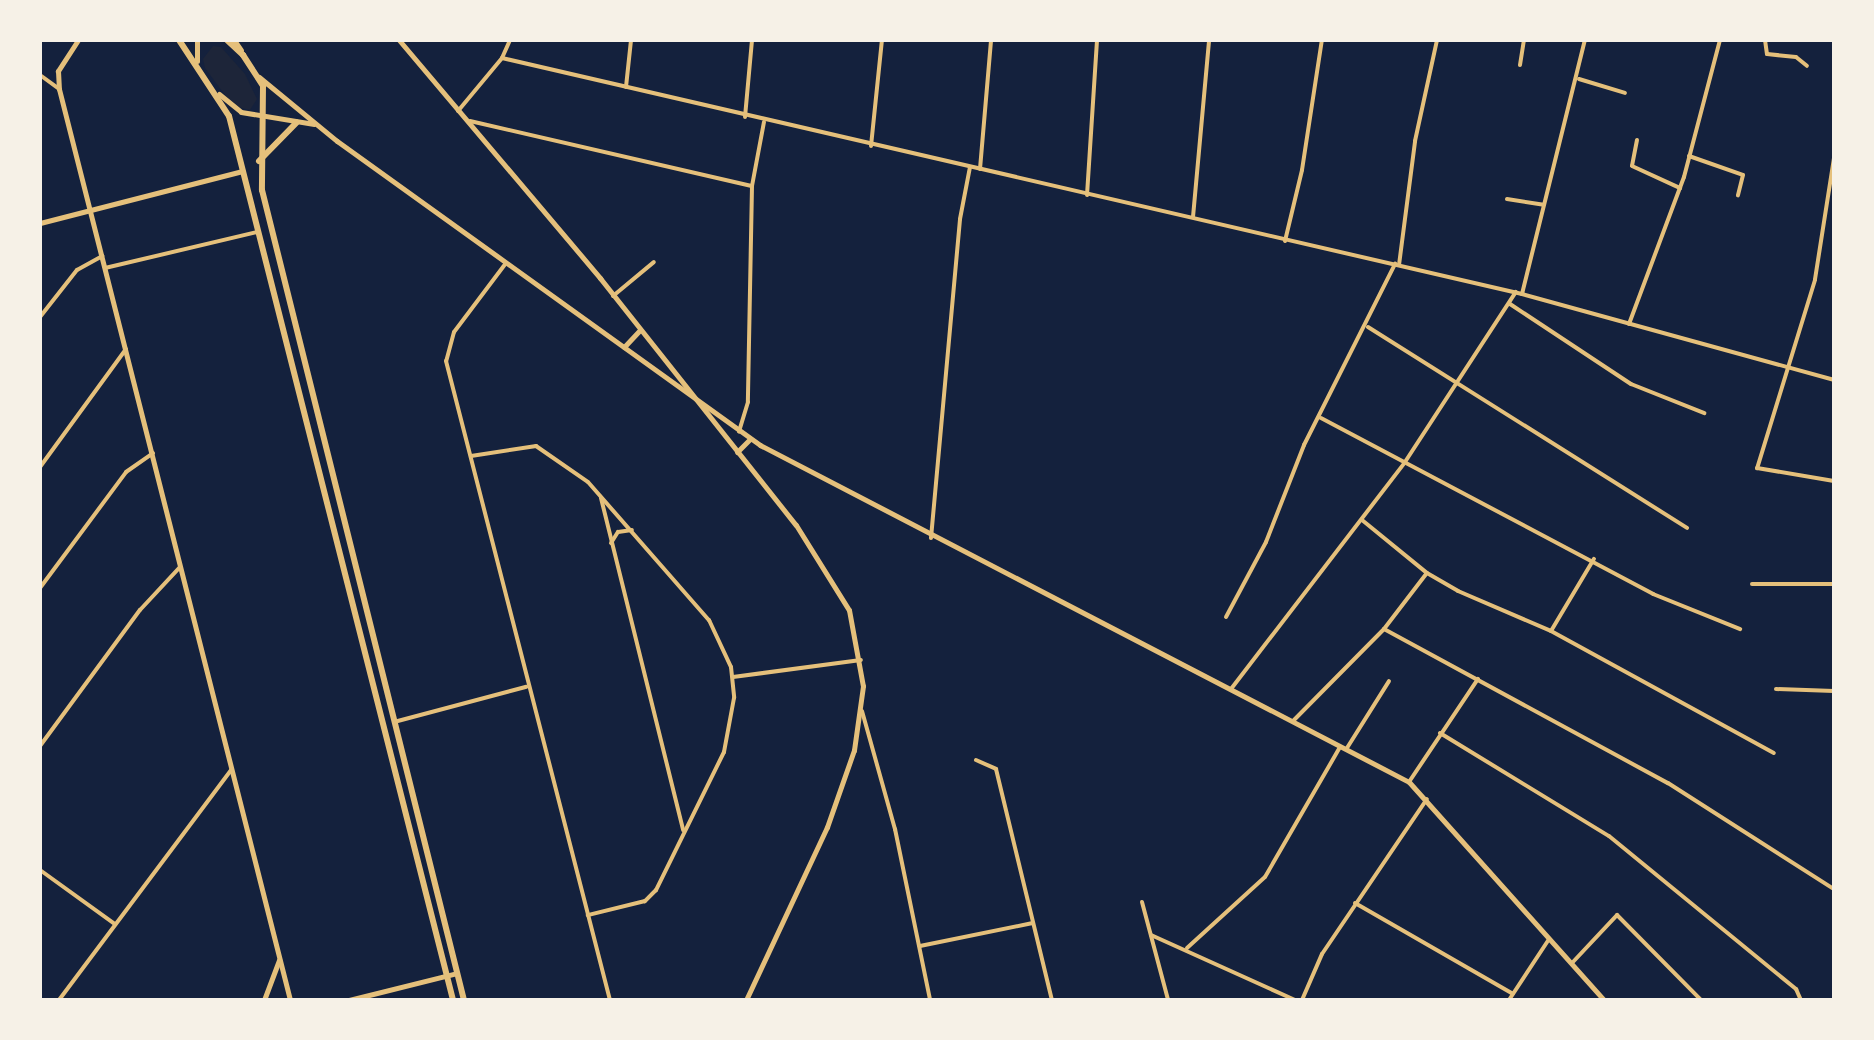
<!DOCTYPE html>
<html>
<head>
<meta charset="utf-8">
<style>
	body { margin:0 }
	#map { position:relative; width:1874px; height:1040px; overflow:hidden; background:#14213d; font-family:Jost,sans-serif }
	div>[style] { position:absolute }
	.green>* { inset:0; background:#1d2539 }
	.minor>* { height:4px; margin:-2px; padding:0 2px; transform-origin:2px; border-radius:2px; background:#e5c07b }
	.tertiary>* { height:5px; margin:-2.5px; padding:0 2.5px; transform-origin:2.5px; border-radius:2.5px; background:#e5c07b }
	.secondary>* { height:5px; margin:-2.5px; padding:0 2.5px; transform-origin:2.5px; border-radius:2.5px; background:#e5c07b }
	.trunk>* { height:6px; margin:-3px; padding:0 3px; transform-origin:3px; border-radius:3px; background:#e5c07b }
	span { translate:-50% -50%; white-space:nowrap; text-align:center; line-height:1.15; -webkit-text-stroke:6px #f6f1e7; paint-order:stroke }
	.frame { position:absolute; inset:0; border:42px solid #f6f1e7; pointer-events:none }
</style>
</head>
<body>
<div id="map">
	<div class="green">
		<i style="clip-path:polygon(213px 46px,221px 47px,245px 74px,257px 99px,250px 110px,233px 106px,205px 68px,203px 59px)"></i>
	</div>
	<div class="minor">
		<i style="left:1765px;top:40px;width:14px;rotate:82deg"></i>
		<i style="left:1767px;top:54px;width:29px;rotate:6deg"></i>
		<i style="left:1796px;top:57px;width:14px;rotate:39deg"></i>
		<i style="left:502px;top:58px;width:1047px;rotate:13.03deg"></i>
		<i style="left:1522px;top:294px;width:324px;rotate:15.4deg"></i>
		<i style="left:1520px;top:65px;width:25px;rotate:-81deg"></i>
		<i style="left:40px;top:75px;width:24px;rotate:36deg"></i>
		<i style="left:1579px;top:79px;width:48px;rotate:16.9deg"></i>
		<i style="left:626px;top:87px;width:47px;rotate:-83.9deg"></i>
		<i style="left:458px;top:111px;width:69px;rotate:-50.3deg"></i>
		<i style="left:502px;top:58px;width:20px;rotate:-66deg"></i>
		<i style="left:745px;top:117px;width:77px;rotate:-84.8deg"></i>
		<i style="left:470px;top:121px;width:289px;rotate:13deg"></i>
		<i style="left:752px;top:186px;width:216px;rotate:91.1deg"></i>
		<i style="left:748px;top:402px;width:31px;rotate:107deg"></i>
		<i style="left:1637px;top:140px;width:26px;rotate:101deg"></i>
		<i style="left:1632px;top:166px;width:53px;rotate:24.6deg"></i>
		<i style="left:871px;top:146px;width:107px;rotate:-84.1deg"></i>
		<i style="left:1689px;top:156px;width:57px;rotate:19.4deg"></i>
		<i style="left:1743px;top:175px;width:21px;rotate:104deg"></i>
		<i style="left:1834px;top:158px;width:123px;rotate:98.9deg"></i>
		<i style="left:1815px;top:280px;width:197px;rotate:107.1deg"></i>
		<i style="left:1757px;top:468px;width:78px;rotate:9.6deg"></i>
		<i style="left:980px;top:169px;width:129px;rotate:-85.1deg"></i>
		<i style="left:752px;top:186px;width:65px;rotate:-79.4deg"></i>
		<i style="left:1087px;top:195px;width:155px;rotate:-86.3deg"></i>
		<i style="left:1507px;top:199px;width:37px;rotate:9deg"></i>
		<i style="left:1193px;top:217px;width:178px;rotate:-84.8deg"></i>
		<i style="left:1285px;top:241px;width:73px;rotate:-76.5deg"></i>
		<i style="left:1302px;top:170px;width:132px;rotate:-81.3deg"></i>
		<i style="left:506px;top:263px;width:86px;rotate:127deg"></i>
		<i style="left:454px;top:332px;width:30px;rotate:105deg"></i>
		<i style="left:446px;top:361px;width:660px;rotate:75.61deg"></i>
		<i style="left:1399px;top:265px;width:125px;rotate:-82.6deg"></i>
		<i style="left:1415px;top:141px;width:103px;rotate:-77.7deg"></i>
		<i style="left:105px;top:268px;width:156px;rotate:-13.3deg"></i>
		<i style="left:1522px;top:294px;width:262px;rotate:-76.1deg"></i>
		<i style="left:613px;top:296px;width:53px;rotate:-39.7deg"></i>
		<i style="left:1510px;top:304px;width:145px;rotate:33.5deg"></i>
		<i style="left:1631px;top:384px;width:79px;rotate:21.7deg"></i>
		<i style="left:40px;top:317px;width:60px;rotate:-51.8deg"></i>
		<i style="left:77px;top:270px;width:29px;rotate:-29deg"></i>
		<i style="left:1629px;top:324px;width:157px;rotate:-69.5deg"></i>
		<i style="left:1684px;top:177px;width:142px;rotate:-75.3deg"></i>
		<i style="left:1368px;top:327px;width:377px;rotate:32.2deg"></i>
		<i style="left:1321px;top:418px;width:376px;rotate:27.9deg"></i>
		<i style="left:1653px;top:594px;width:94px;rotate:21.9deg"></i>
		<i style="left:471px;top:456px;width:66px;rotate:-8.7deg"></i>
		<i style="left:536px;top:446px;width:63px;rotate:34.7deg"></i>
		<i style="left:588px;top:482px;width:184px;rotate:48.8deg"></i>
		<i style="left:709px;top:620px;width:52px;rotate:64.9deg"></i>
		<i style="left:731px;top:667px;width:31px;rotate:84deg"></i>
		<i style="left:734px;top:698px;width:55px;rotate:100.5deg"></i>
		<i style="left:724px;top:752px;width:154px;rotate:116.2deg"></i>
		<i style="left:656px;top:890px;width:16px;rotate:135deg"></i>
		<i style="left:645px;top:901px;width:59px;rotate:166.2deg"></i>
		<i style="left:40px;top:467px;width:146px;rotate:-53.9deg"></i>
		<i style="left:601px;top:498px;width:342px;rotate:76.1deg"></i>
		<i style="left:1362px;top:520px;width:84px;rotate:39.2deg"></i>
		<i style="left:1427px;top:573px;width:36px;rotate:30deg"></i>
		<i style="left:1458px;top:591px;width:101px;rotate:23.3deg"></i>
		<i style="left:1551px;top:631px;width:254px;rotate:28.7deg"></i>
		<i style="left:931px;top:538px;width:320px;rotate:-84.8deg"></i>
		<i style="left:960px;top:219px;width:53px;rotate:-79.1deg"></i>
		<i style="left:611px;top:543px;width:13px;rotate:-58deg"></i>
		<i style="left:618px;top:532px;width:14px;rotate:-8deg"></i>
		<i style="left:1752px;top:584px;width:82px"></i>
		<i style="left:40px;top:588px;width:144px;rotate:-53.4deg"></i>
		<i style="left:126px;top:472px;width:33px;rotate:-35deg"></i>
		<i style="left:1226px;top:617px;width:85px;rotate:-61.9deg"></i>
		<i style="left:1266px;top:542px;width:104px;rotate:-68.6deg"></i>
		<i style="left:1304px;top:445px;width:203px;rotate:-63.3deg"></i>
		<i style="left:1384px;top:629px;width:323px;rotate:28.5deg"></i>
		<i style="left:1668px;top:783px;width:197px;rotate:32.6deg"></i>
		<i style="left:1551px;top:631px;width:84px;rotate:-59.2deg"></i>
		<i style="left:733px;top:677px;width:129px;rotate:-7.6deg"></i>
		<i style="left:1231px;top:689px;width:286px;rotate:-52.5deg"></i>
		<i style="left:1405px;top:462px;width:203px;rotate:-56.9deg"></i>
		<i style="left:1776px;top:689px;width:58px;rotate:2deg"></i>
		<i style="left:862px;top:711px;width:123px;rotate:74.4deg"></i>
		<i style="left:895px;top:829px;width:175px;rotate:78.4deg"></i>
		<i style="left:1294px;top:720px;width:128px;rotate:-45.3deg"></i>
		<i style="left:1384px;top:629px;width:69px;rotate:-52.6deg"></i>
		<i style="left:394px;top:722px;width:137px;rotate:-14.9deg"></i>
		<i style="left:1440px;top:733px;width:198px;rotate:31.4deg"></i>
		<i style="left:1609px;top:836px;width:242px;rotate:39.3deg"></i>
		<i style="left:1796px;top:989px;width:12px;rotate:66deg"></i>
		<i style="left:40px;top:746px;width:169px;rotate:-53.7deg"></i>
		<i style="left:140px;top:610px;width:59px;rotate:-47.1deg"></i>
		<i style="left:1347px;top:748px;width:79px;rotate:-57.9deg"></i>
		<i style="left:976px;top:760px;width:22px;rotate:24deg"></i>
		<i style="left:996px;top:769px;width:238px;rotate:76.4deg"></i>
		<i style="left:1409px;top:782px;width:124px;rotate:-56.2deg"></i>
		<i style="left:40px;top:870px;width:92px;rotate:35.8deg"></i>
		<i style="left:1142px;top:902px;width:101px;rotate:75.1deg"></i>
		<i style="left:1355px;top:903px;width:182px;rotate:29.9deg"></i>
		<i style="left:1151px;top:935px;width:158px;rotate:24.3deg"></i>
		<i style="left:920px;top:946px;width:115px;rotate:-11.5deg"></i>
		<i style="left:1187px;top:948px;width:105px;rotate:-42.3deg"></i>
		<i style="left:1265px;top:877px;width:150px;rotate:-60deg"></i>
		<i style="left:1572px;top:963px;width:66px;rotate:-46.8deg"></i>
		<i style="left:1617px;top:915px;width:120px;rotate:45.3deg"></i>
		<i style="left:59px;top:1000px;width:287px;rotate:-53.2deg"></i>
		<i style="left:1302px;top:1000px;width:50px;rotate:-66.5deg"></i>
		<i style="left:1322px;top:954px;width:187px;rotate:-55.9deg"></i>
		<i style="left:1509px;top:1000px;width:73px;rotate:-56.7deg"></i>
	</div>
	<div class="tertiary">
		<i style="left:78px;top:40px;width:37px;rotate:123deg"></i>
		<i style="left:58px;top:71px;width:18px;rotate:87deg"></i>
		<i style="left:59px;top:89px;width:940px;rotate:75.77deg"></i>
		<i style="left:399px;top:40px;width:312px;rotate:49.8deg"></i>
		<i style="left:600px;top:278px;width:315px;rotate:51.6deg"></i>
		<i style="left:796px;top:525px;width:100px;rotate:58.1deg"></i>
		<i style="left:849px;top:610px;width:77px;rotate:79.6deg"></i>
		<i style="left:863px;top:686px;width:65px;rotate:98deg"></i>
		<i style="left:854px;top:750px;width:82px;rotate:109.3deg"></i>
		<i style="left:827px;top:827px;width:191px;rotate:115.1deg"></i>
		<i style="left:40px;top:223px;width:209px;rotate:-14.4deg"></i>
		<i style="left:264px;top:1000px;width:43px;rotate:-69.4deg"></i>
		<i style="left:349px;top:1000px;width:111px;rotate:-14deg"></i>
	</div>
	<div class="secondary">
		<i style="left:234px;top:40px;width:12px;rotate:55deg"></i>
		<i style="left:197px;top:61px;width:21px;rotate:-90deg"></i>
		<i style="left:259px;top:77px;width:101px;rotate:39.4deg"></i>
		<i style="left:337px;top:141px;width:521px;rotate:35.7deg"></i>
		<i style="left:760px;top:445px;width:731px;rotate:27.44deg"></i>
		<i style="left:1409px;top:782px;width:292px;rotate:48.2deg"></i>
		<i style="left:219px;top:94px;width:28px;rotate:39deg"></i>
		<i style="left:241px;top:112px;width:74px;rotate:9.3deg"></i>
		<i style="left:624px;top:347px;width:23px;rotate:-47deg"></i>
		<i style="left:737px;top:452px;width:18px;rotate:-45deg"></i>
	</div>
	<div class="trunk">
		<i style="left:179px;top:40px;width:91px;rotate:56.7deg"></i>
		<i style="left:229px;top:116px;width:912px;rotate:75.78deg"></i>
		<i style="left:227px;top:40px;width:22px;rotate:43deg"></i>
		<i style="left:243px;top:55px;width:37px;rotate:57deg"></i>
		<i style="left:263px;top:86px;width:104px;rotate:90.6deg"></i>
		<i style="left:262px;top:190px;width:835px;rotate:76deg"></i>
		<i style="left:259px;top:161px;width:54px;rotate:-45.7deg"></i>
	</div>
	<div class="frame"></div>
</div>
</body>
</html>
